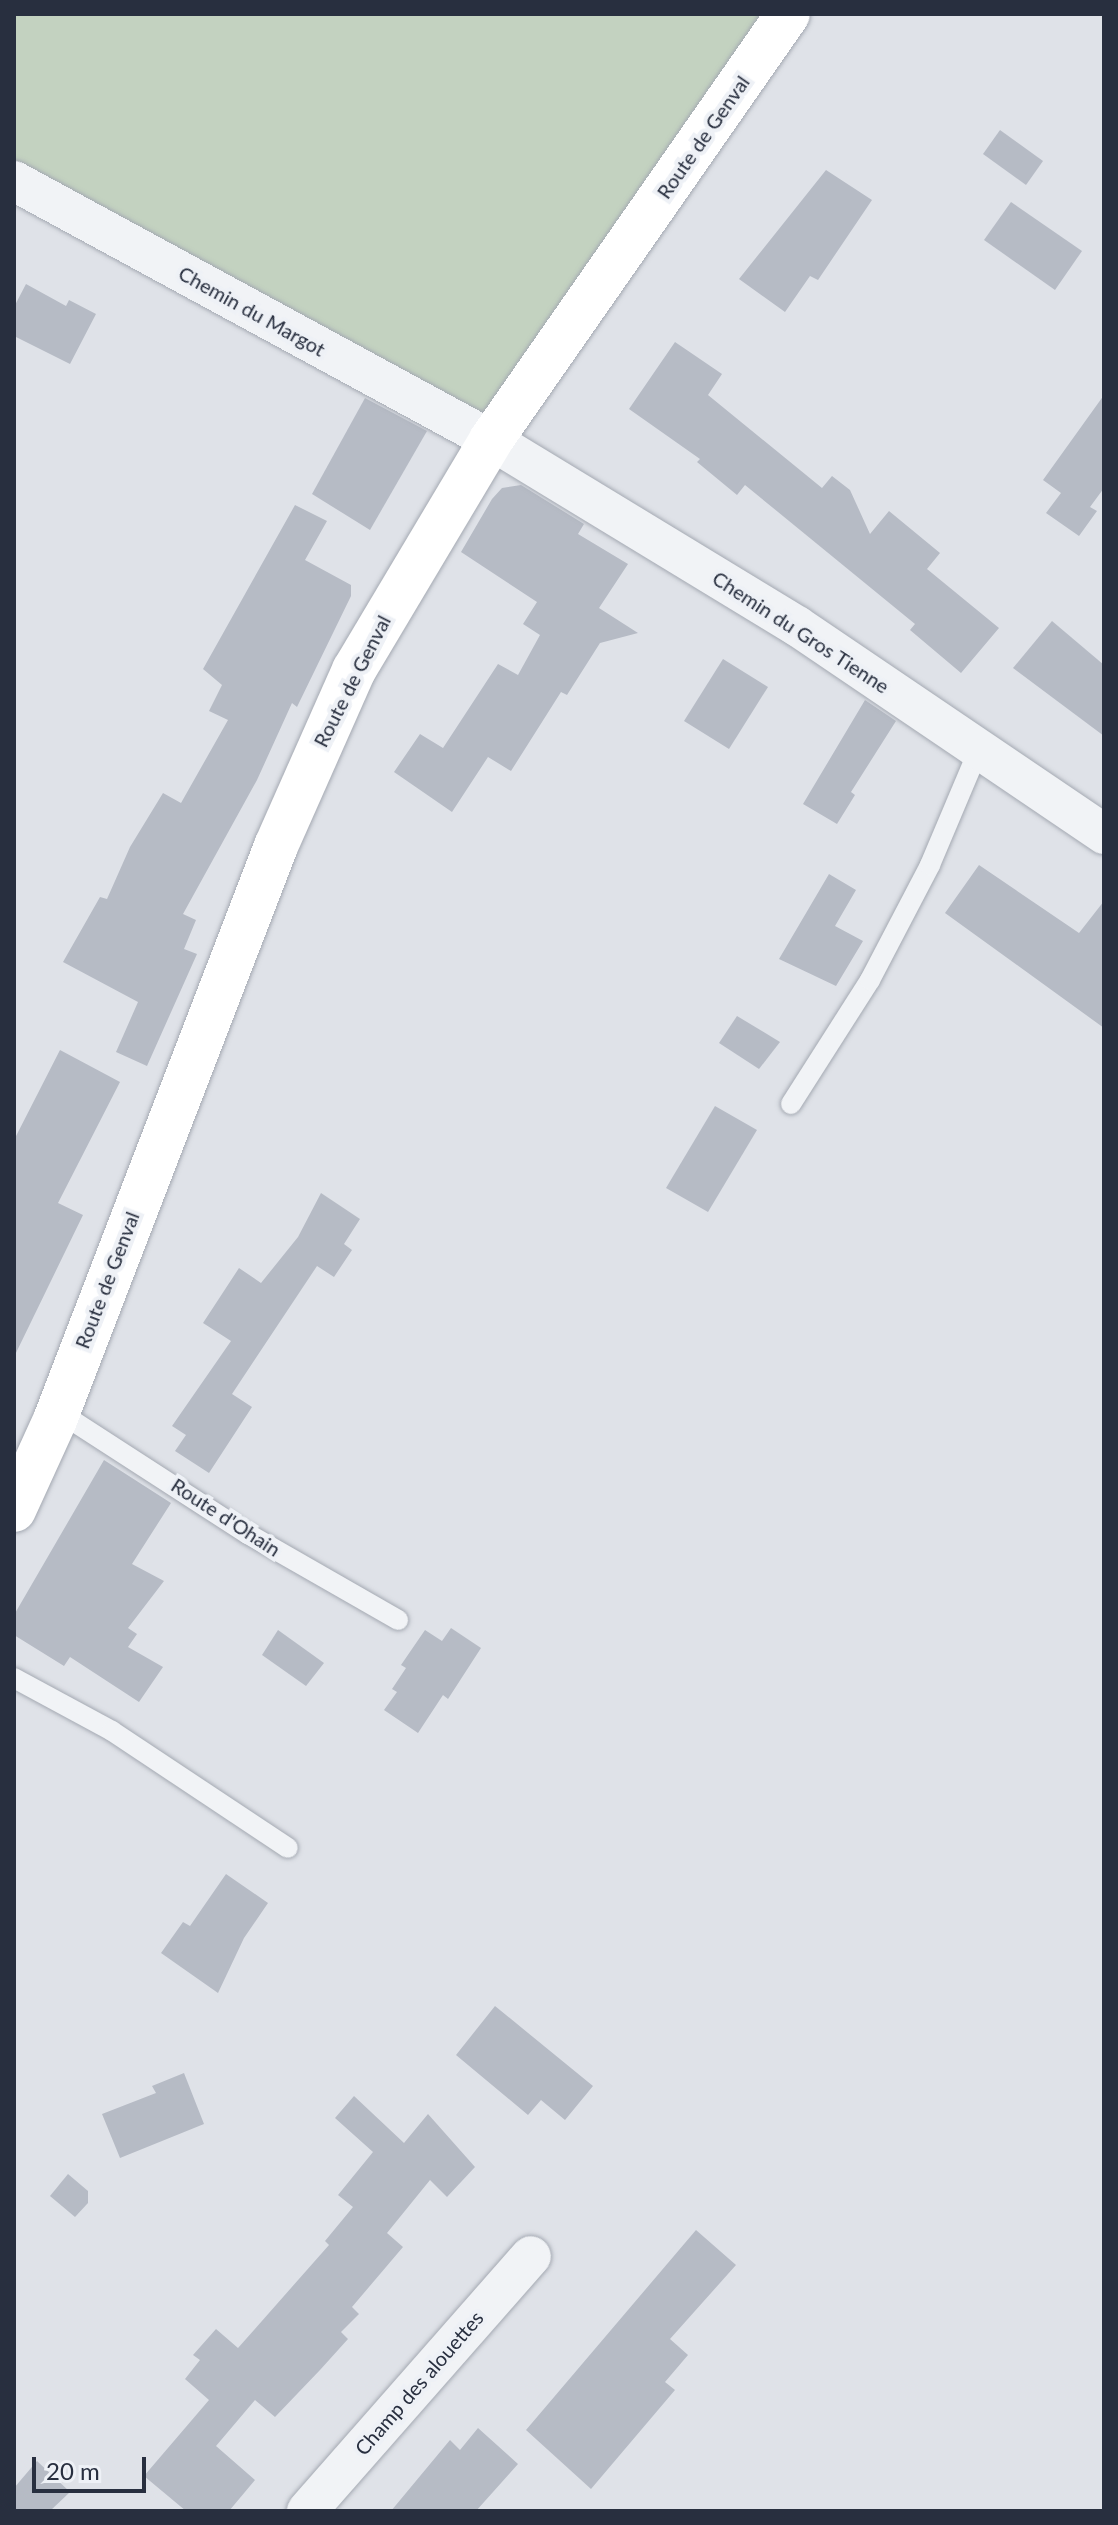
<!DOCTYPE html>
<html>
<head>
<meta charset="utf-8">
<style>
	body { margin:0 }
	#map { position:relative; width:1118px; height:2525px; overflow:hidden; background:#dfe2e8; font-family:Lato,sans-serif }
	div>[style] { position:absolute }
	.green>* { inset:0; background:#c3d2c0 }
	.building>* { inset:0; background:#b6bbc5 }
	.roads { filter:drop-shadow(0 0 2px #a4a9b2) drop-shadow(0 0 2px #a4a9b2) }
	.service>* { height:20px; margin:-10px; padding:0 10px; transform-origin:10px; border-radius:10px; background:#f1f3f6 }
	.minor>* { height:40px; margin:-20px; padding:0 20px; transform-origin:20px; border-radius:20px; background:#f1f3f6 }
	.secondary>* { height:44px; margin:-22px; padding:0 22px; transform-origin:22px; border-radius:22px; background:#fff }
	span { translate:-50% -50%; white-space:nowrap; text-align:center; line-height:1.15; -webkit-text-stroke:8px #eef1f6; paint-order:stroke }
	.street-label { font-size:20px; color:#282f3f }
	.frame { position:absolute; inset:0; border:16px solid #282f3f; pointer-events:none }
	.scale { position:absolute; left:32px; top:2457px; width:114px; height:36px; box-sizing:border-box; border:4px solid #282f3f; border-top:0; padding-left:10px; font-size:24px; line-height:28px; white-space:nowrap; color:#282f3f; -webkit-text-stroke:6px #eef1f6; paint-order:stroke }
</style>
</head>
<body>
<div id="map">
	<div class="green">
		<i style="clip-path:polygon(14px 14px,762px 14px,478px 436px,14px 188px)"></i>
	</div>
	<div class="building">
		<i style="clip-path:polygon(1000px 130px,1043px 161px,1026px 185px,983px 154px)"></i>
		<i style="clip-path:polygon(826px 170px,872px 200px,818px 280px,810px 276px,785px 312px,739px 279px)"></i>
		<i style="clip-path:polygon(1011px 202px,1082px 251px,1055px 290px,984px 240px)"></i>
		<i style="clip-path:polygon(26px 284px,66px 306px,69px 300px,96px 314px,70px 364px,14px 336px,14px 307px)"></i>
		<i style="clip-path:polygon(675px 342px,722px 374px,708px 395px,822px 488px,832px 476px,850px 490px,870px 534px,889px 511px,940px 553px,927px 569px,999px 628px,961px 673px,910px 630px,915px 624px,745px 485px,737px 495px,697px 462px,700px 459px,629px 409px)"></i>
		<i style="clip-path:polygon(1104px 395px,1104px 488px,1090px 507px,1097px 511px,1079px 536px,1046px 513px,1061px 493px,1043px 480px)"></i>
		<i style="clip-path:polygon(365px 398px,427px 431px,370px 530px,312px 494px)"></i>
		<i style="clip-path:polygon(521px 485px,584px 524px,578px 534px,628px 564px,599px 608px,638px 633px,600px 643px,567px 695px,561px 692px,511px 771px,488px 757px,452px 812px,394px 772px,420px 734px,443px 748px,498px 664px,518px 675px,540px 635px,523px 624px,537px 602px,461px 552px,492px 499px,502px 488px)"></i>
		<i style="clip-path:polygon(295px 505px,327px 521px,305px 560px,351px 585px,351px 596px,297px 707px,292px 703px,257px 780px,183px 914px,196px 920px,184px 949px,197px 954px,147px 1066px,116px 1052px,138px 1002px,63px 962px,100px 897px,107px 899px,130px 847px,163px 793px,181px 803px,228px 720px,209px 711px,222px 685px,203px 669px)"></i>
		<i style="clip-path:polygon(1052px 621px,1104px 665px,1104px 736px,1013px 668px)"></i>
		<i style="clip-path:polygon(723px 659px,768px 687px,729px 749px,684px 721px)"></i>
		<i style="clip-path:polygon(865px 700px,896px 721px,851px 792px,855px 795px,837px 824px,803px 804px)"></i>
		<i style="clip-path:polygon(979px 865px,1079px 933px,1104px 901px,1104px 1028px,945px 913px)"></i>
		<i style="clip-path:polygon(829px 874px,856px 890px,835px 926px,863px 941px,836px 986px,779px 959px)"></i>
		<i style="clip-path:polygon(737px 1016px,780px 1042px,759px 1069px,719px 1043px)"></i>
		<i style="clip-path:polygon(60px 1050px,120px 1082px,58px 1203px,83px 1215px,14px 1357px,14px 1140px)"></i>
		<i style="clip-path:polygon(715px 1106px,757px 1130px,708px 1212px,666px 1188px)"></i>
		<i style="clip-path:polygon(321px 1193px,360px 1219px,344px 1244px,352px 1250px,334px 1277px,317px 1266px,232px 1394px,252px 1407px,209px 1473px,175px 1451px,186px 1435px,172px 1426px,231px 1341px,203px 1323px,239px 1268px,261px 1283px,298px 1237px)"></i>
		<i style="clip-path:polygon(104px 1460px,171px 1503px,132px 1564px,164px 1581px,128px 1628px,137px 1634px,128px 1647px,163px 1667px,139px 1702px,70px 1657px,64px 1666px,14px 1635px,14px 1615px)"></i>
		<i style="clip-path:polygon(451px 1628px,481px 1648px,448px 1699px,443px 1695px,418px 1733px,384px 1710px,397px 1692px,392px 1689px,406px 1668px,401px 1665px,425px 1630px,442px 1641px)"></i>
		<i style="clip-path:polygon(278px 1630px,324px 1663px,306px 1686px,262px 1655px)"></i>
		<i style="clip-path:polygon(226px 1874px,268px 1903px,244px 1938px,218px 1993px,161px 1953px,183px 1922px,190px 1926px)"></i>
		<i style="clip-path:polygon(495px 2006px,593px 2086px,565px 2120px,541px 2100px,528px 2115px,456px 2055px)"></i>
		<i style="clip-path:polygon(184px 2073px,204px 2124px,120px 2158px,102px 2114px,156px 2093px,152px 2086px)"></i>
		<i style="clip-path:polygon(354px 2096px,404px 2143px,428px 2114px,475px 2167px,447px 2197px,430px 2180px,387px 2233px,403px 2247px,352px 2307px,359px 2314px,341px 2332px,348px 2339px,320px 2370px,275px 2417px,255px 2400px,216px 2446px,255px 2480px,229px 2511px,186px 2511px,144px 2476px,209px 2400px,185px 2379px,200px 2360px,193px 2355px,216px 2329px,238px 2348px,329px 2245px,325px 2241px,353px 2207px,338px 2195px,373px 2152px,335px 2118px)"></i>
		<i style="clip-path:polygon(68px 2174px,88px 2191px,88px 2203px,75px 2217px,50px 2196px)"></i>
		<i style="clip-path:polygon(696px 2230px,736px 2265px,670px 2339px,688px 2355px,665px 2382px,675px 2390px,591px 2489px,526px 2430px)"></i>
		<i style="clip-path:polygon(478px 2428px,518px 2464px,476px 2511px,391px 2511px,450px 2440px,460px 2450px)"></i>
		<i style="clip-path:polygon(37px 2461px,70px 2492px,50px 2511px,14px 2511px,14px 2488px)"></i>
	</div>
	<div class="roads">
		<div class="service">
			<i style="left:791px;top:1104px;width:147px;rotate:-57.5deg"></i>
			<i style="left:870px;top:980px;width:130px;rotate:-62.4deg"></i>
			<i style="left:930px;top:865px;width:126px;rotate:-67.1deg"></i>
			<i style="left:56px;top:1410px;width:229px;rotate:32.9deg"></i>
			<i style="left:248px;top:1534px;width:173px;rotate:29.8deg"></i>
			<i style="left:14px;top:1678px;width:111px;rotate:28.4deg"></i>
			<i style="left:112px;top:1731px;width:211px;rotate:33.6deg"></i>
		</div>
		<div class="minor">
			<i style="left:14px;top:181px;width:543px;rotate:28.5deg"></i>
			<i style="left:491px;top:440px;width:358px;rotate:31.3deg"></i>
			<i style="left:797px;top:626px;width:371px;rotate:34.1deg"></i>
			<i style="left:307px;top:2511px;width:339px;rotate:-48.7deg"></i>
		</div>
		<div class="secondary">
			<i style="left:14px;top:1510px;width:99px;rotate:-65.5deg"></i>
			<i style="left:55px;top:1420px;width:615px;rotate:-68.94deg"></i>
			<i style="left:276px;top:846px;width:193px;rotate:-66.1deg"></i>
			<i style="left:354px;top:670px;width:268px;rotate:-59.2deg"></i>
			<i style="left:491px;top:440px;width:519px;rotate:-55.12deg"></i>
		</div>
	</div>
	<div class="street-label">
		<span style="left:703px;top:137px;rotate:-55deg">Route de Genval</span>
		<span style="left:252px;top:311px;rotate:29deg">Chemin du Margot</span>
		<span style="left:801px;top:632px;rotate:33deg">Chemin du Gros Tienne</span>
		<span style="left:352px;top:681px;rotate:-63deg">Route de Genval</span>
		<span style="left:107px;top:1280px;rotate:-69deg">Route de Genval</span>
		<span style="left:226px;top:1517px;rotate:33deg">Route d'Ohain</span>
		<span style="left:419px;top:2383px;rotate:-49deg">Champ des alouettes</span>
	</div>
	<div class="frame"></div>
	<div class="scale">20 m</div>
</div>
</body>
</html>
